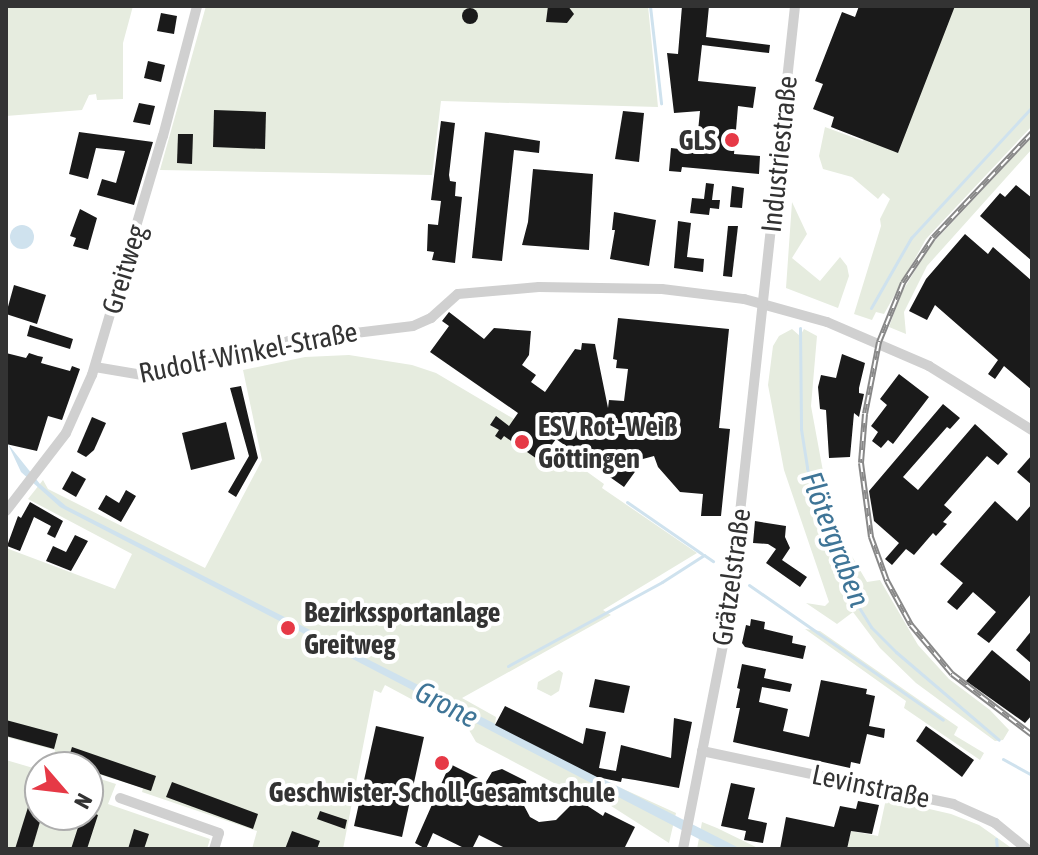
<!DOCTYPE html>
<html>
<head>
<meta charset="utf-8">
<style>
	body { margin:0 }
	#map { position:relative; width:1038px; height:855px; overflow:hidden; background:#fff; font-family:"Asap Condensed",sans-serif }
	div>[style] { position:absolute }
	.green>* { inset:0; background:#e6ecdf }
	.water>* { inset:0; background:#cfe2ee }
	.round { border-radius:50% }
	.stream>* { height:3px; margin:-1.5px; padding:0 1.5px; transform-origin:1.5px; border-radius:1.5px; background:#cfe2ee }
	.building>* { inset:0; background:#1a1a1a }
	.street>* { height:10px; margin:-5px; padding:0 5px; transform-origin:5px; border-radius:5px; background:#d0d0d0 }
	.rail>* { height:6px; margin-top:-3px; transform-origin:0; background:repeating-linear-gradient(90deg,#fff 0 9px,#888 0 18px); box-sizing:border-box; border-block:2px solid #888 }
	.dots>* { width:22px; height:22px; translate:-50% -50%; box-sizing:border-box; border:4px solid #fff; border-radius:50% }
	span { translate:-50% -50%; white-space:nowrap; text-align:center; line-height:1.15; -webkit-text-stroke:8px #fff; paint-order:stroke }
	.poi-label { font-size:28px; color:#333; font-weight:700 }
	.right { translate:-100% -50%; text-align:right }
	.left { translate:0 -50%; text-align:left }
	.street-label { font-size:28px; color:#333 }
	.water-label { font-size:30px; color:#3f7597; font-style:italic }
	.frame { position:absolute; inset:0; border:8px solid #333; pointer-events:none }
	.north { position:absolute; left:24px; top:751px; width:80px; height:80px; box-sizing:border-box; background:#fff; border:2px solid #adadad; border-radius:50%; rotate:118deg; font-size:22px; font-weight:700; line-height:32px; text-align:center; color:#333 }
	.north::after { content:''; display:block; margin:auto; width:28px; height:36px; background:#e63946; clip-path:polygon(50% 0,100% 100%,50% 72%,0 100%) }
</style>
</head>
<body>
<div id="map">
	<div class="green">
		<i style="clip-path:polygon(6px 6px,133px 6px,123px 43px,123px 99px,97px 100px,96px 94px,89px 95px,82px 110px,6px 116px)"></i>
		<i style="clip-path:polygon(206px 6px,648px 6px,658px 107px,441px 101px,432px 175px,160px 170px)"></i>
		<i style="clip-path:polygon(955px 6px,1032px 6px,1032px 126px,926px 239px,884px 314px,876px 312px,872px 320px,854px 314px,881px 226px,880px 219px,890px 199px,883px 193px,878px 199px,852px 177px,823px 169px,819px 156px,825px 127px,863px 141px)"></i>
		<i style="clip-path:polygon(1032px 137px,1032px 149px,927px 266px,904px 312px,906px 334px,889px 327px,902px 292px,930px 246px)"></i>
		<i style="clip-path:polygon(792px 202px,807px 234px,792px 258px,820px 281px,840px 257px,847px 266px,849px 276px,838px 308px,786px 288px)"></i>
		<i style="clip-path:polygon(792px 329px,800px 336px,804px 329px,817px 336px,811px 406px,829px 504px,843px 541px,867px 582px,880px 580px,918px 645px,949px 679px,990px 710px,1009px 730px,1003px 740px,995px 741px,916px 683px,880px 648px,853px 612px,837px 624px,806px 603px,825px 606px,829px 602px,784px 470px,768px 385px,773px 346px,779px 336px)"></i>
		<i style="clip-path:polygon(349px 355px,412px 365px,436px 373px,514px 419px,604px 484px,602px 488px,697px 553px,603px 610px,611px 615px,462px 698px,496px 717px,495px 725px,597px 777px,676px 813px,669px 843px,608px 804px,554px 783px,476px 742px,469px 730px,385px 685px,381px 693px,374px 690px,343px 849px,252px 849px,257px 831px,142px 792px,143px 788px,53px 760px,55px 750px,6px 737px,6px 548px,115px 589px,132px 554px,28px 499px,43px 480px,48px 489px,205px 568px,262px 460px,243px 370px,305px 357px)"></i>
		<i style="clip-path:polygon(805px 629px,820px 631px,958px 727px,954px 735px,984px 753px,980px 760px,904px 708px,906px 701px)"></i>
		<i style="clip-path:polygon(559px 670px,563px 673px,559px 691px,551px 696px,537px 689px,538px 682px)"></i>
		<i style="clip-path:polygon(6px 760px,40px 770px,40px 815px,88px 815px,88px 775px,116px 784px,108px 804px,210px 839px,207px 849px,6px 849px)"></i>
		<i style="clip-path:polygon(886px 799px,951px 814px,979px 825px,1013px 849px,847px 849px,851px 831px,878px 836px)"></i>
		<i style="clip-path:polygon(702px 822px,717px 828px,760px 849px,697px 849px)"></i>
	</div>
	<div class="water">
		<i class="round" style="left:10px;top:225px;width:24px;height:24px"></i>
		<i style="clip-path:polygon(8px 444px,40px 484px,66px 506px,741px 849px,720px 849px,699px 839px,60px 507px,21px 472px)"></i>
	</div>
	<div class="stream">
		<i style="left:650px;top:6px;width:98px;rotate:83.5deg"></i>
		<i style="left:871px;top:308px;width:81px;rotate:-60.3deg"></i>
		<i style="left:911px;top:238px;width:178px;rotate:-47.3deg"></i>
		<i style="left:800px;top:328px;width:101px;rotate:89.4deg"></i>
		<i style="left:801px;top:429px;width:39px;rotate:81deg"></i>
		<i style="left:807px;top:468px;width:44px;rotate:75.7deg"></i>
		<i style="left:818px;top:511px;width:88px;rotate:68.7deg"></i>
		<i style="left:850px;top:593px;width:40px;rotate:58deg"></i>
		<i style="left:871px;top:627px;width:35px;rotate:45deg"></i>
		<i style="left:896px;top:652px;width:135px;rotate:40.5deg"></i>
		<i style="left:627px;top:502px;width:91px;rotate:34.7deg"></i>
		<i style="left:749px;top:585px;width:236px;rotate:34.8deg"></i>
		<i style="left:508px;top:666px;width:175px;rotate:-28.6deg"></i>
		<i style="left:662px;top:582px;width:50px;rotate:-32.7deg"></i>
		<i style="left:704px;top:555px;width:11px;rotate:34deg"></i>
		<i style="left:1003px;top:759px;width:33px;rotate:29deg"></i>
		<i style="left:996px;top:839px;width:10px;rotate:84deg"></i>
	</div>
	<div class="building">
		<i style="clip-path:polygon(548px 6px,568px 6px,574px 14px,567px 23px,546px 22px)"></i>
		<i style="clip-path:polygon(682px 6px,709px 6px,706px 37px,770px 45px,769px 53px,702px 45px,698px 81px,756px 87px,753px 108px,738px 106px,734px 154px,760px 156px,759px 174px,682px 167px,681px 172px,669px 171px,671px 148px,696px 151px,700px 111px,674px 113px,667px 53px,678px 54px)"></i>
		<i style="clip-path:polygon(859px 6px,955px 6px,898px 153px,831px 127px,834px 117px,813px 109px,823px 84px,815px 81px,842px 12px,855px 17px)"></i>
		<i class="round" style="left:462px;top:8px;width:16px;height:16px"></i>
		<i style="clip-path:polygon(161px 13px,177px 16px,174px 34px,157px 31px)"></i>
		<i style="clip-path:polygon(148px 61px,165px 65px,161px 82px,144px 78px)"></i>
		<i style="clip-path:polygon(139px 103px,155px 106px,150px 125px,133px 122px)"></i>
		<i style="clip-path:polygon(214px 110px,266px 112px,265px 149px,213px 147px)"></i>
		<i style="clip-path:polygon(623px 111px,644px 113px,639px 162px,615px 159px)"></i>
		<i style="clip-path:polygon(441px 121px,455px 123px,449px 175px,450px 181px,456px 182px,455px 196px,462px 197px,455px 263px,432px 260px,434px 252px,427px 251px,428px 224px,438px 225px,441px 201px,431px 200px)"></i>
		<i style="clip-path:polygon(79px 132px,153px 142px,134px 205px,97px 195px,102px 179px,116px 183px,125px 151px,96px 148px,88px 179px,69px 174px)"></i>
		<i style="clip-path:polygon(485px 132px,540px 141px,539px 153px,514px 150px,502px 261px,472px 258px)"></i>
		<i style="clip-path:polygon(178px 134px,193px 134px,192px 164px,177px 163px)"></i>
		<i style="clip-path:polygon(533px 169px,593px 174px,589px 250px,522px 245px,528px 222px)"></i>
		<i style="clip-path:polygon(706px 183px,714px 184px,712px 200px,720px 200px,719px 209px,710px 208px,709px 215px,690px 213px,692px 198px,704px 199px)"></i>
		<i style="clip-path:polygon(1016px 185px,1032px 198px,1032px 261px,980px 216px,1000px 193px,1005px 197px)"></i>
		<i style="clip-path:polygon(732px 186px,744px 188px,742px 208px,730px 207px)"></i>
		<i style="clip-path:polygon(80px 209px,97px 218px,88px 250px,73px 246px,76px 238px,70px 236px)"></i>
		<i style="clip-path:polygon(614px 212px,656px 220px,649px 266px,610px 259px,615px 230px,612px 230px)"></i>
		<i style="clip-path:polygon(678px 221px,691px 223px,687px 257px,704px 259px,703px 272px,674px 268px)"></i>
		<i style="clip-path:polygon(728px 226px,738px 226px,732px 277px,723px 276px)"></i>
		<i style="clip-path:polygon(965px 234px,988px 254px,993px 247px,1032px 281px,1032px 390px,1004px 366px,995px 379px,988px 374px,998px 360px,935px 305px,927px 320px,909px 311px,926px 279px)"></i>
		<i style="clip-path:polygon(14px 285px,46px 295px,37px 324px,6px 314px)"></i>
		<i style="clip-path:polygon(449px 312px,484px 339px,494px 328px,531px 331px,529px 355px,522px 365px,536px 375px,531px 382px,545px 392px,575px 349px,581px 350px,582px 343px,595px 344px,608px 408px,609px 400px,624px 401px,628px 369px,616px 368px,617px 360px,613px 359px,618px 318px,729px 329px,719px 428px,730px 429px,721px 516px,701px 516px,703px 494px,680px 492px,658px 467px,654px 456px,628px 463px,637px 469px,624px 487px,556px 439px,540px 461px,504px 436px,501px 440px,495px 436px,499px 430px,490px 425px,496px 416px,509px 426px,518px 413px,430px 352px,449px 326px,442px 321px)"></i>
		<i style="clip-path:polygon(30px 325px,73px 339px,70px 349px,27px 336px)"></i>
		<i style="clip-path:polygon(6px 353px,26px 358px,29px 353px,38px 356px,43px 357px,41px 363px,70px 371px,72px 366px,80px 369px,62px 420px,48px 416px,37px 451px,6px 444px)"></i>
		<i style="clip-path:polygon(842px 354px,865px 363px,859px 388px,859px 393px,864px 394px,859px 417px,854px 413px,850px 457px,829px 458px,826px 410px,820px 409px,818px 387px,821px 375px,836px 378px)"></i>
		<i style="clip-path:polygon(899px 374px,929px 397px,893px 444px,888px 440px,881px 448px,872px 441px,878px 432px,871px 426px,887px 405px,880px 399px)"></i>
		<i style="clip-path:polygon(241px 386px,258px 458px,236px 497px,228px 492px,249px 456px,230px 388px)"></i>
		<i style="clip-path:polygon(943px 404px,960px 418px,950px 429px,947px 427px,903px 477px,918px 490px,975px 424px,1008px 454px,998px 465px,987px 456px,944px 505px,952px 512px,943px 522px,947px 524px,936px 536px,933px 533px,914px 555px,906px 549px,892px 565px,885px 559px,899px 543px,874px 521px,869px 491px)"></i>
		<i style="clip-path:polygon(92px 417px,106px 423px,94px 450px,86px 457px,77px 452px)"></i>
		<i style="clip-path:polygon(226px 422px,235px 459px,191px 470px,182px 433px)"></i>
		<i style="clip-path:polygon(1032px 455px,1032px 485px,1017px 472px)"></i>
		<i style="clip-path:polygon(72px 471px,86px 479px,76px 497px,62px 489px)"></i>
		<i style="clip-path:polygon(126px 490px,136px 496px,121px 522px,98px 509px,106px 495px,119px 503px)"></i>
		<i style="clip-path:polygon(995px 501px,1017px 521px,1032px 504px,1032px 593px,989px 643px,977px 634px,996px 612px,973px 592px,957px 610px,947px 602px,963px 583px,940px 564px)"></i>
		<i style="clip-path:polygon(30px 502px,63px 521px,55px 538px,47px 534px,51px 526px,34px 517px,20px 551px,7px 546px,18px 516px,21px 518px)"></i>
		<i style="clip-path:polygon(755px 521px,786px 526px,785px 537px,790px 548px,782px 560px,807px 577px,800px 587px,766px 563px,776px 549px,768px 544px,753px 543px)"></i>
		<i style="clip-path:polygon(75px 535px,88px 541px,71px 571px,46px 561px,53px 546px,66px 552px)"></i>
		<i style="clip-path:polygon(751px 619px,765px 622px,764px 629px,793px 636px,792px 643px,806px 646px,803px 659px,745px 647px,742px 643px,746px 625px,750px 626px)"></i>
		<i style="clip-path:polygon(1032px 630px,1032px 664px,1016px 650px)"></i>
		<i style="clip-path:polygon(992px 650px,1032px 683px,1032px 715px,1025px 723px,966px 681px)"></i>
		<i style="clip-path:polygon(742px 664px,766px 669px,764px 678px,792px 684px,790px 692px,762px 687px,759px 702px,788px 709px,783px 731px,809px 737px,821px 680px,867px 689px,866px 694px,875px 696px,869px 726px,885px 729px,884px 738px,867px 734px,860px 764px,851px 762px,850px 768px,733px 742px,740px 708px,736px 708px,740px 689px,737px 688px)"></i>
		<i style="clip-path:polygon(595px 679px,630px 686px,624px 713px,589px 707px)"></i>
		<i style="clip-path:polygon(505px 706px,583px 744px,586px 728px,606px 732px,599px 768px,616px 771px,621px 745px,671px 758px,674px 718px,692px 722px,679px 788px,635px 780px,622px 778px,621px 782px,597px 777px,495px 725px)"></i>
		<i style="clip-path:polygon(6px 720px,58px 734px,54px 749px,6px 736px)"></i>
		<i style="clip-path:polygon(376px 726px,424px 737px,402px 837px,354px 826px)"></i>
		<i style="clip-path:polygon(926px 726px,974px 760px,962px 777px,916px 741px)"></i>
		<i style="clip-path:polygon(72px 747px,156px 776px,151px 791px,67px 763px)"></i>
		<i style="clip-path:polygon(450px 764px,486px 782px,492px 772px,502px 769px,526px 781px,527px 788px,521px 800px,530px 817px,539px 822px,556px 820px,577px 799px,603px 816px,605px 812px,635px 827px,624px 849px,507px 849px,479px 835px,472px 849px,466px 849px,433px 833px,426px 849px,415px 843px)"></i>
		<i style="clip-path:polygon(172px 782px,258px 814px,253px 829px,166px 797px)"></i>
		<i style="clip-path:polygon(731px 783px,755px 788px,748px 819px,767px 823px,763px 843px,744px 840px,746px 831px,721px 826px)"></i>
		<i style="clip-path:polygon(33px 791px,40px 793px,42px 815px,32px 849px,15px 849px)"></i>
		<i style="clip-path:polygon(858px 801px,879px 805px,872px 834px,851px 831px,847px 849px,780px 849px,786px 817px,834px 827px,840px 806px,856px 809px)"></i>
		<i style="clip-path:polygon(88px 811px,98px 815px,87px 849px,71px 849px,82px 815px,88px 815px)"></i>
		<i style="clip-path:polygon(320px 811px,347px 820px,345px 829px,317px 819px)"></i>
		<i style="clip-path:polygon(134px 829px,149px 834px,144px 849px,128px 849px)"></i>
		<i style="clip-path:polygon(292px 831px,320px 841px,317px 849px,285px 849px)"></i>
	</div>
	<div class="street">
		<i style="left:95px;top:367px;width:54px;rotate:9.6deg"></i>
		<i style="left:148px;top:376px;width:145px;rotate:-13.9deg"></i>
		<i style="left:289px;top:341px;width:125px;rotate:-6.9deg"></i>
		<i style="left:413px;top:326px;width:20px;rotate:-24deg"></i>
		<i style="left:431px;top:318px;width:36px;rotate:-42deg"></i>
		<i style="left:458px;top:294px;width:81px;rotate:-4.9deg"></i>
		<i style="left:539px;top:287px;width:123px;rotate:0.9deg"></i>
		<i style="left:662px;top:289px;width:83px;rotate:7deg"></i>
		<i style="left:744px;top:299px;width:86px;rotate:15.5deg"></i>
		<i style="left:827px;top:322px;width:111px;rotate:23.3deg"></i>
		<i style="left:929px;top:366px;width:121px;rotate:31.9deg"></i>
		<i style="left:6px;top:511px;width:98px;rotate:-52.4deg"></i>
		<i style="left:66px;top:433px;width:64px;rotate:-65.9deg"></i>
		<i style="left:92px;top:375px;width:249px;rotate:-73.5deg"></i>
		<i style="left:163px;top:136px;width:134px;rotate:-75.3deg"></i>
		<i style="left:702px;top:751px;width:257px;rotate:11.9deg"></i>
		<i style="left:953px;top:804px;width:46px;rotate:24.3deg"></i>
		<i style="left:995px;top:823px;width:41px;rotate:39.1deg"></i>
		<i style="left:120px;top:798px;width:105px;rotate:19.5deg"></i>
		<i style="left:219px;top:833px;width:17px;rotate:107deg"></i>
		<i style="left:683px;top:849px;width:239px;rotate:-78.9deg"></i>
		<i style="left:729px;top:614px;width:612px;rotate:-83.8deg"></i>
	</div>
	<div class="rail">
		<i style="left:1032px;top:133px;width:144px;rotate:133.3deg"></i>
		<i style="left:933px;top:238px;width:54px;rotate:123.7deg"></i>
		<i style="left:903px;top:283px;width:64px;rotate:112.1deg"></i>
		<i style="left:879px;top:342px;width:73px;rotate:101deg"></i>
		<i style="left:865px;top:414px;width:49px;rotate:94.7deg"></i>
		<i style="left:861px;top:463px;width:75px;rotate:82.3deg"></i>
		<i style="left:871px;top:537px;width:47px;rotate:70deg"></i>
		<i style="left:887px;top:581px;width:50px;rotate:61.4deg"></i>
		<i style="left:911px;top:625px;width:64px;rotate:50.1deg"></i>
		<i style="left:952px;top:674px;width:101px;rotate:37.3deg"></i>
	</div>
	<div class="dots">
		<i style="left:732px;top:140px;background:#e63946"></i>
		<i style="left:522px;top:442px;background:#e63946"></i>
		<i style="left:288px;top:628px;background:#e63946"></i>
		<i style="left:442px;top:763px;background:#e63946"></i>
	</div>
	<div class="poi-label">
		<span class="right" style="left:716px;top:140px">GLS</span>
		<span class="left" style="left:538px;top:442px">ESV Rot–Weìß<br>Göttingen</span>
		<span class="left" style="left:304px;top:628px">Bezirkssportanlage<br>Greitweg</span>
		<span style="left:442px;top:792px">Geschwister-Scholl-Gesamtschule</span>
	</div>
	<div class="street-label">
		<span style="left:779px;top:154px;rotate:-84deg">Industriestraße</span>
		<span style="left:124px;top:269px;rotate:-73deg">Greitweg</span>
		<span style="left:248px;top:352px;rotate:-11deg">Rudolf-Winkel-Straße</span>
		<span style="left:731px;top:577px;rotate:-82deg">Grätzelstraße</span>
		<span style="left:871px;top:786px;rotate:12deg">Levinstraße</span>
	</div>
	<div class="water-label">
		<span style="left:836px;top:539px;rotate:69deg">Flötergraben</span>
		<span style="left:447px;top:704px;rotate:27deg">Grone</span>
	</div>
	<div class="frame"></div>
	<div class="north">N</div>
</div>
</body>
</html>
